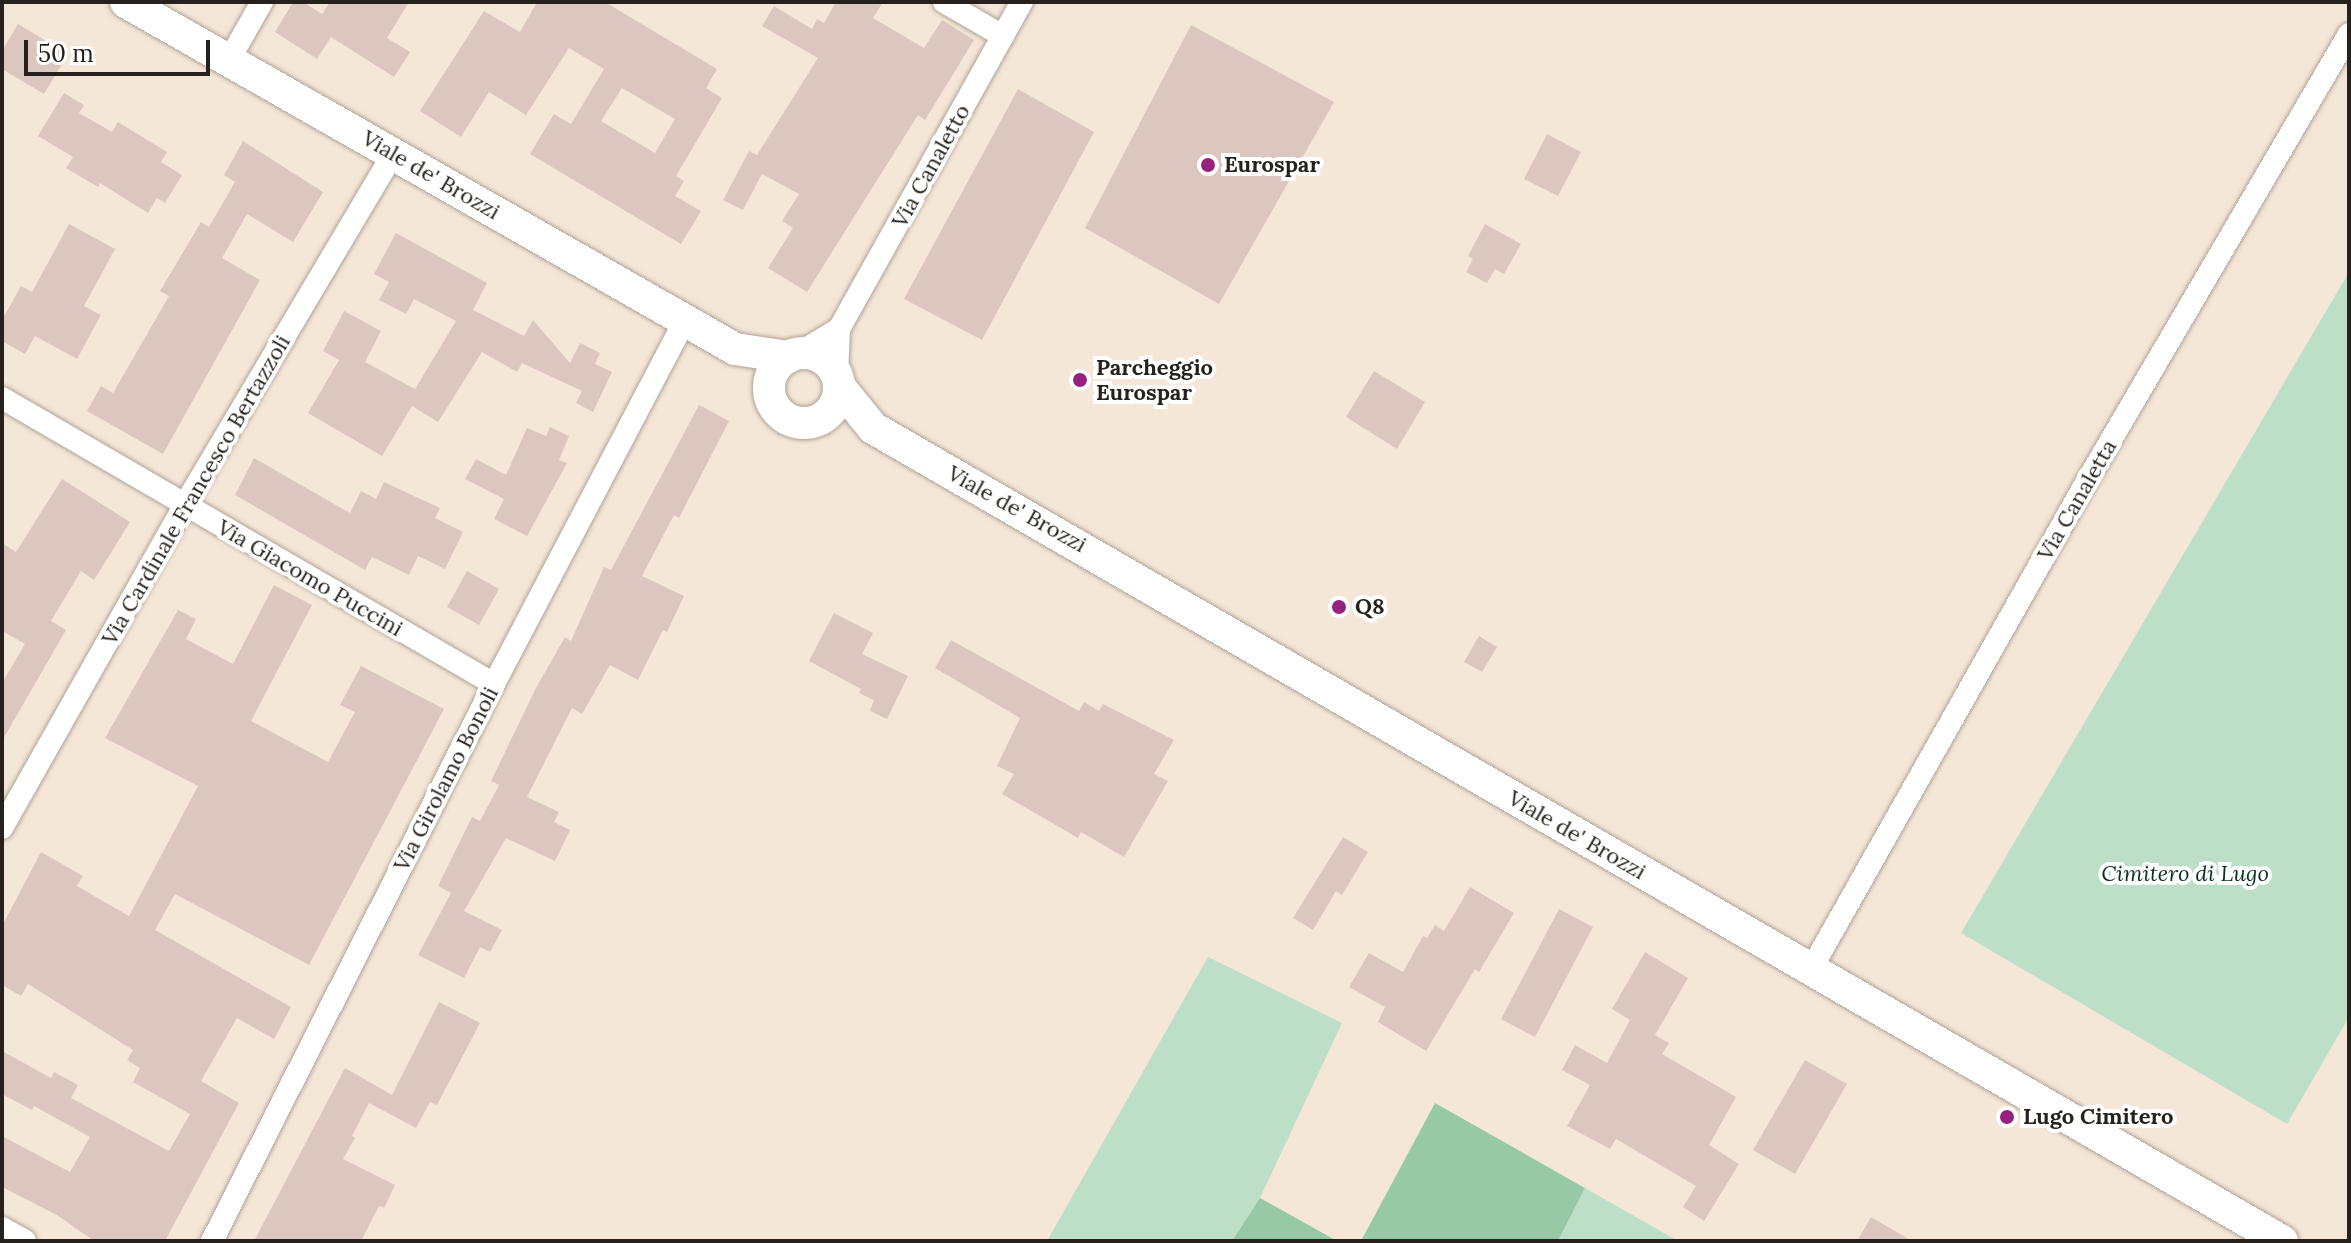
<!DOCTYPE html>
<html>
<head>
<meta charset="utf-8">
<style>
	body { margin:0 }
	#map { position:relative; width:2351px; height:1243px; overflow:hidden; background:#f5e7d8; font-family:Lora,serif }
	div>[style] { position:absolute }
	.green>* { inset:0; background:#bddec7 }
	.forest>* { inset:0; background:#97c9a6 }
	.building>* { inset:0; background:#dbc7c0 }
	.roads { filter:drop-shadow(0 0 2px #b1a496) drop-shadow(0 0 2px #b1a496) }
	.street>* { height:22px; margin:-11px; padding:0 11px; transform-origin:11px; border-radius:11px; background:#fff }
	.secondary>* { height:32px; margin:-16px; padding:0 16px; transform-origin:16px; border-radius:16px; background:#fff }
	.secondary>.ring { margin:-16px; padding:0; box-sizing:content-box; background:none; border:32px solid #fff; border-radius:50% }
	.dots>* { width:22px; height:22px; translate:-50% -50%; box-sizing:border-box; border:4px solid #fff; border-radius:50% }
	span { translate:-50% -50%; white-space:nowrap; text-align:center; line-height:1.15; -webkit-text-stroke:8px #fff; paint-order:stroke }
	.poi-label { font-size:22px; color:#26211c; font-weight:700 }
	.left { translate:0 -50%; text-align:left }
	.street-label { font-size:22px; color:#26211c }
	.park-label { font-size:22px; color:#0b341d; font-style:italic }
	.frame { position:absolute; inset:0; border:4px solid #26211c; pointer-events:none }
	.scale { position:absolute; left:24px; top:40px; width:186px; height:36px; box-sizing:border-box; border:4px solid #26211c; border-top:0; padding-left:10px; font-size:24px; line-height:28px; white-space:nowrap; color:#26211c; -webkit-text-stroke:6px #fff; paint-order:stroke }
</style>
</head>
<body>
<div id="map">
	<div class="green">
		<i style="clip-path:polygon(2349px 272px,2349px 1017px,2287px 1124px,1961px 933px)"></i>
		<i style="clip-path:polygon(1208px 957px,1342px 1023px,1260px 1198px,1232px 1241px,1047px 1241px)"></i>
		<i style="clip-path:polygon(1585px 1188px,1678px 1241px,1558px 1241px)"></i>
	</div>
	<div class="forest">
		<i style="clip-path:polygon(1435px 1103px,1585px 1188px,1558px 1241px,1361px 1241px)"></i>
		<i style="clip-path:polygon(1260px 1198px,1337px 1241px,1232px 1241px)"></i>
	</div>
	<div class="building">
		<i style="clip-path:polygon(293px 2px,303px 2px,322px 14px,330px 2px,409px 2px,387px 38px,410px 52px,394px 77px,331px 37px,317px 59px,275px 32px)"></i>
		<i style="clip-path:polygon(evenodd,537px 2px,605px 2px,717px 69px,706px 88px,722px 98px,676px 176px,684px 181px,675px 196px,701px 211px,681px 244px,530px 154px,554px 114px,571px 124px,604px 69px,569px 48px,526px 115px,489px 92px,461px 137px,420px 111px,484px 11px,520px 32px,537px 2px,622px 88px,675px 119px,655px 153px,601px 121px,622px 88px)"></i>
		<i style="clip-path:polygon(836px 2px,883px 2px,873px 18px,924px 48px,942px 20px,974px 40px,925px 120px,918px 115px,807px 292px,768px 268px,793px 228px,782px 221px,799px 194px,762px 174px,743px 210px,723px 200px,749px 151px,757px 155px,818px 58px,762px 26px,774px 6px,812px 29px,817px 19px,824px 23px)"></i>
		<i style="clip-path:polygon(18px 24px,68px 54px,44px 94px,2px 69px,2px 51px)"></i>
		<i style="clip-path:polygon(1191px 25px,1334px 102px,1219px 304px,1085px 228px)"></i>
		<i style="clip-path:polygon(1018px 89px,1094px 132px,982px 340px,904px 299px)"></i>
		<i style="clip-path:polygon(64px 93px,84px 105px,79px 113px,112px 132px,118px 122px,167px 152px,161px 162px,182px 175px,165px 203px,157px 198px,148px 213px,100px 183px,98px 187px,66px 168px,73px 157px,38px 136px)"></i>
		<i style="clip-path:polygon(1547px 134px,1581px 152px,1558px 196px,1524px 179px)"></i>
		<i style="clip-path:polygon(243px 141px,323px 192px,293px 242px,247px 214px,222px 258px,260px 280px,163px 454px,87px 411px,101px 386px,113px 393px,169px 296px,160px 291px,201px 222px,209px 227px,235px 182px,224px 175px)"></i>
		<i style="clip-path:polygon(69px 224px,115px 249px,84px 306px,101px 315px,77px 359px,35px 336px,25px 354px,2px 341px,2px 320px,21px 286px,32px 292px)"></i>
		<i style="clip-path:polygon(1485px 224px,1521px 244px,1504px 274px,1495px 269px,1487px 283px,1466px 272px,1473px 259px,1468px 256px)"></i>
		<i style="clip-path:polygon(396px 233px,487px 283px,473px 310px,524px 336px,533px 320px,570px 363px,580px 343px,600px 353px,595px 364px,612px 372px,593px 412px,576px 403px,582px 391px,522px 363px,517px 372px,482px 352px,438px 422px,412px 406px,382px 456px,308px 413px,339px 360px,323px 351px,344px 311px,381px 331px,365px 362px,415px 389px,456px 321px,414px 299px,406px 314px,379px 300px,389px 282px,374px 274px)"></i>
		<i style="clip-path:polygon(1374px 371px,1425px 402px,1397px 449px,1346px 417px)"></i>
		<i style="clip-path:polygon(699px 405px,729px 421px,679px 518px,674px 515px,642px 576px,684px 596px,667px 632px,663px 630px,638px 680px,610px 665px,582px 714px,572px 708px,527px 797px,559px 812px,554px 822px,570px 830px,555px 861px,506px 838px,464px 911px,502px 930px,490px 952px,480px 947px,464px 978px,418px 955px,451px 893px,438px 886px,472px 817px,480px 821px,499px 785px,491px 781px,536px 688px,565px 637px,571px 641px,604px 567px,611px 570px)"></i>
		<i style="clip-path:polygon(550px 427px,569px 436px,559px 460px,567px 463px,527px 536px,494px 519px,504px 499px,465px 479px,476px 459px,506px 475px,527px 428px,546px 436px)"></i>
		<i style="clip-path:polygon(254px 458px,350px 513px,361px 491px,376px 499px,384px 482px,440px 508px,435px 518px,463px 532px,445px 569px,418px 556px,409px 575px,372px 557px,365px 570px,235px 495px)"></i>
		<i style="clip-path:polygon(62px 479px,130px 522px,94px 580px,81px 571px,51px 621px,66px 630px,2px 741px,2px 683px,25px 644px,2px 631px,2px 543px,16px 552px)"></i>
		<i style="clip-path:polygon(467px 571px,499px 589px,479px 625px,447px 607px)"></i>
		<i style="clip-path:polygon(274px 585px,312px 605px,251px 721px,328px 762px,355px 712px,340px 705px,361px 666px,444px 709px,309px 965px,175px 894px,155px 930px,291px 1007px,274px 1039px,237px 1018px,201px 1081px,239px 1103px,165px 1241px,94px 1241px,57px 1215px,2px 1187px,2px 1136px,70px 1172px,90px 1137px,34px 1106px,32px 1110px,2px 1094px,2px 1051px,51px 1078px,54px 1072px,78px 1085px,71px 1098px,169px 1151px,190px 1114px,133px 1082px,140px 1068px,127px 1060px,133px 1050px,28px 984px,21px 996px,2px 985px,2px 926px,41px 852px,83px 876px,77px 886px,129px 916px,198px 786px,105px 738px,178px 610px,196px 619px,186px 639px,233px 664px)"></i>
		<i style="clip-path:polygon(834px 613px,873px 633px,862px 654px,908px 676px,887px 719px,870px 711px,874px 700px,859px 693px,861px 689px,809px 661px)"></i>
		<i style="clip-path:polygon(1479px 636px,1497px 647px,1482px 672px,1464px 662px)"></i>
		<i style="clip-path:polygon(951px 640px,1079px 711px,1084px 702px,1099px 711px,1103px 704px,1174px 740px,1154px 774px,1168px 781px,1124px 857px,1081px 832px,1078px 838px,1002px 794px,1014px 774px,997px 766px,1020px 718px,935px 668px)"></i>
		<i style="clip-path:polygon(1343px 837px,1368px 852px,1342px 895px,1336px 891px,1313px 930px,1293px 918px)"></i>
		<i style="clip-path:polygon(1470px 887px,1514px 913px,1479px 972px,1475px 969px,1426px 1051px,1378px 1022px,1385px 1007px,1349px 987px,1369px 953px,1403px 972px,1423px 936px,1427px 938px,1435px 925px,1444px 931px)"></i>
		<i style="clip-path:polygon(1559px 909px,1593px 927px,1535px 1037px,1501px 1019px)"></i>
		<i style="clip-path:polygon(1645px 952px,1688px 978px,1655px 1035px,1669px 1043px,1662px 1054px,1736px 1097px,1709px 1145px,1739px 1164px,1704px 1221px,1683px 1207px,1696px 1186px,1616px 1139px,1610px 1149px,1567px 1126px,1590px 1085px,1562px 1070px,1575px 1045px,1607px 1063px,1630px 1020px,1612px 1009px)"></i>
		<i style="clip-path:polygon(439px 1002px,480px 1023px,437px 1105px,430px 1102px,416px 1128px,369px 1103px,352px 1136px,355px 1138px,343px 1159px,395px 1185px,384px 1208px,379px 1206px,361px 1241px,254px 1241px,345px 1068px,392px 1095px)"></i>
		<i style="clip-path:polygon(1805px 1060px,1847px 1084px,1795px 1174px,1753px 1150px)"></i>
		<i style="clip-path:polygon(1871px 1217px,1912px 1241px,1857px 1241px)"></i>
	</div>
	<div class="roads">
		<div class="street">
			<i style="left:944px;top:2px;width:68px;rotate:30deg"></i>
			<i style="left:229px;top:60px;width:67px;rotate:-60.4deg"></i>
			<i style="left:799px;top:353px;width:47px;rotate:-31deg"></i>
			<i style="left:837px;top:375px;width:46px;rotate:-87.5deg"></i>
			<i style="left:839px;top:329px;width:375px;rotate:-60.8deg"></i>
			<i style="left:2px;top:398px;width:569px;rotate:30.17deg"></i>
			<i style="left:2px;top:828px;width:370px;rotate:-60.5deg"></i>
			<i style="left:184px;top:506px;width:409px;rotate:-59.3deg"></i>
			<i style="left:1810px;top:971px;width:563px;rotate:-60.52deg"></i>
			<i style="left:2087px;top:481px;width:518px;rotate:-59.62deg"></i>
			<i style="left:2px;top:1228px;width:26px;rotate:29deg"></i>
			<i style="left:212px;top:1241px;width:624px;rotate:-63.15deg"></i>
			<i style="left:494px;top:684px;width:411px;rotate:-62.3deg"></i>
		</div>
		<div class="secondary">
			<i style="left:126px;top:2px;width:701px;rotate:29.67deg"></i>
			<i style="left:735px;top:349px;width:54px;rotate:8.6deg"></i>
			<i class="ring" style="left:769px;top:353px;width:38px;height:38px"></i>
			<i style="left:839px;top:386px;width:54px;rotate:51deg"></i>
			<i style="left:873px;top:428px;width:1627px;rotate:29.99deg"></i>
		</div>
	</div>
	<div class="dots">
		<i style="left:1208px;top:165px;background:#96227f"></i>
		<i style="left:1080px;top:380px;background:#96227f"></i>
		<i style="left:1339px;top:607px;background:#96227f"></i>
		<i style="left:2007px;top:1117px;background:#96227f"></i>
	</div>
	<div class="poi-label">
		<span class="left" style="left:1224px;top:165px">Eurospar</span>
		<span class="left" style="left:1096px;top:380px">Parcheggio<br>Eurospar</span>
		<span class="left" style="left:1355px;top:607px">Q8</span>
		<span class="left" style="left:2023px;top:1117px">Lugo Cimitero</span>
	</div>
	<div class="street-label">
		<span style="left:931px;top:166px;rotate:-61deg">Via Canaletto</span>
		<span style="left:431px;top:175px;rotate:30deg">Viale de' Brozzi</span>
		<span style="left:196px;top:490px;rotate:-60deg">Via Cardinale Francesco Bertazzoli</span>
		<span style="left:2077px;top:500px;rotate:-60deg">Via Canaletta</span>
		<span style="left:1017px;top:509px;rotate:29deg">Viale de' Brozzi</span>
		<span style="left:310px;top:578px;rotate:30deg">Via Giacomo Puccini</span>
		<span style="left:446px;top:779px;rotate:-63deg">Via Girolamo Bonoli</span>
		<span style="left:1577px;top:835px;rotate:30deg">Viale de' Brozzi</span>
	</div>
	<div class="park-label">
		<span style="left:2185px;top:874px">Cimitero di Lugo</span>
	</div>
	<div class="frame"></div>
	<div class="scale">50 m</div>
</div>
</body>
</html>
